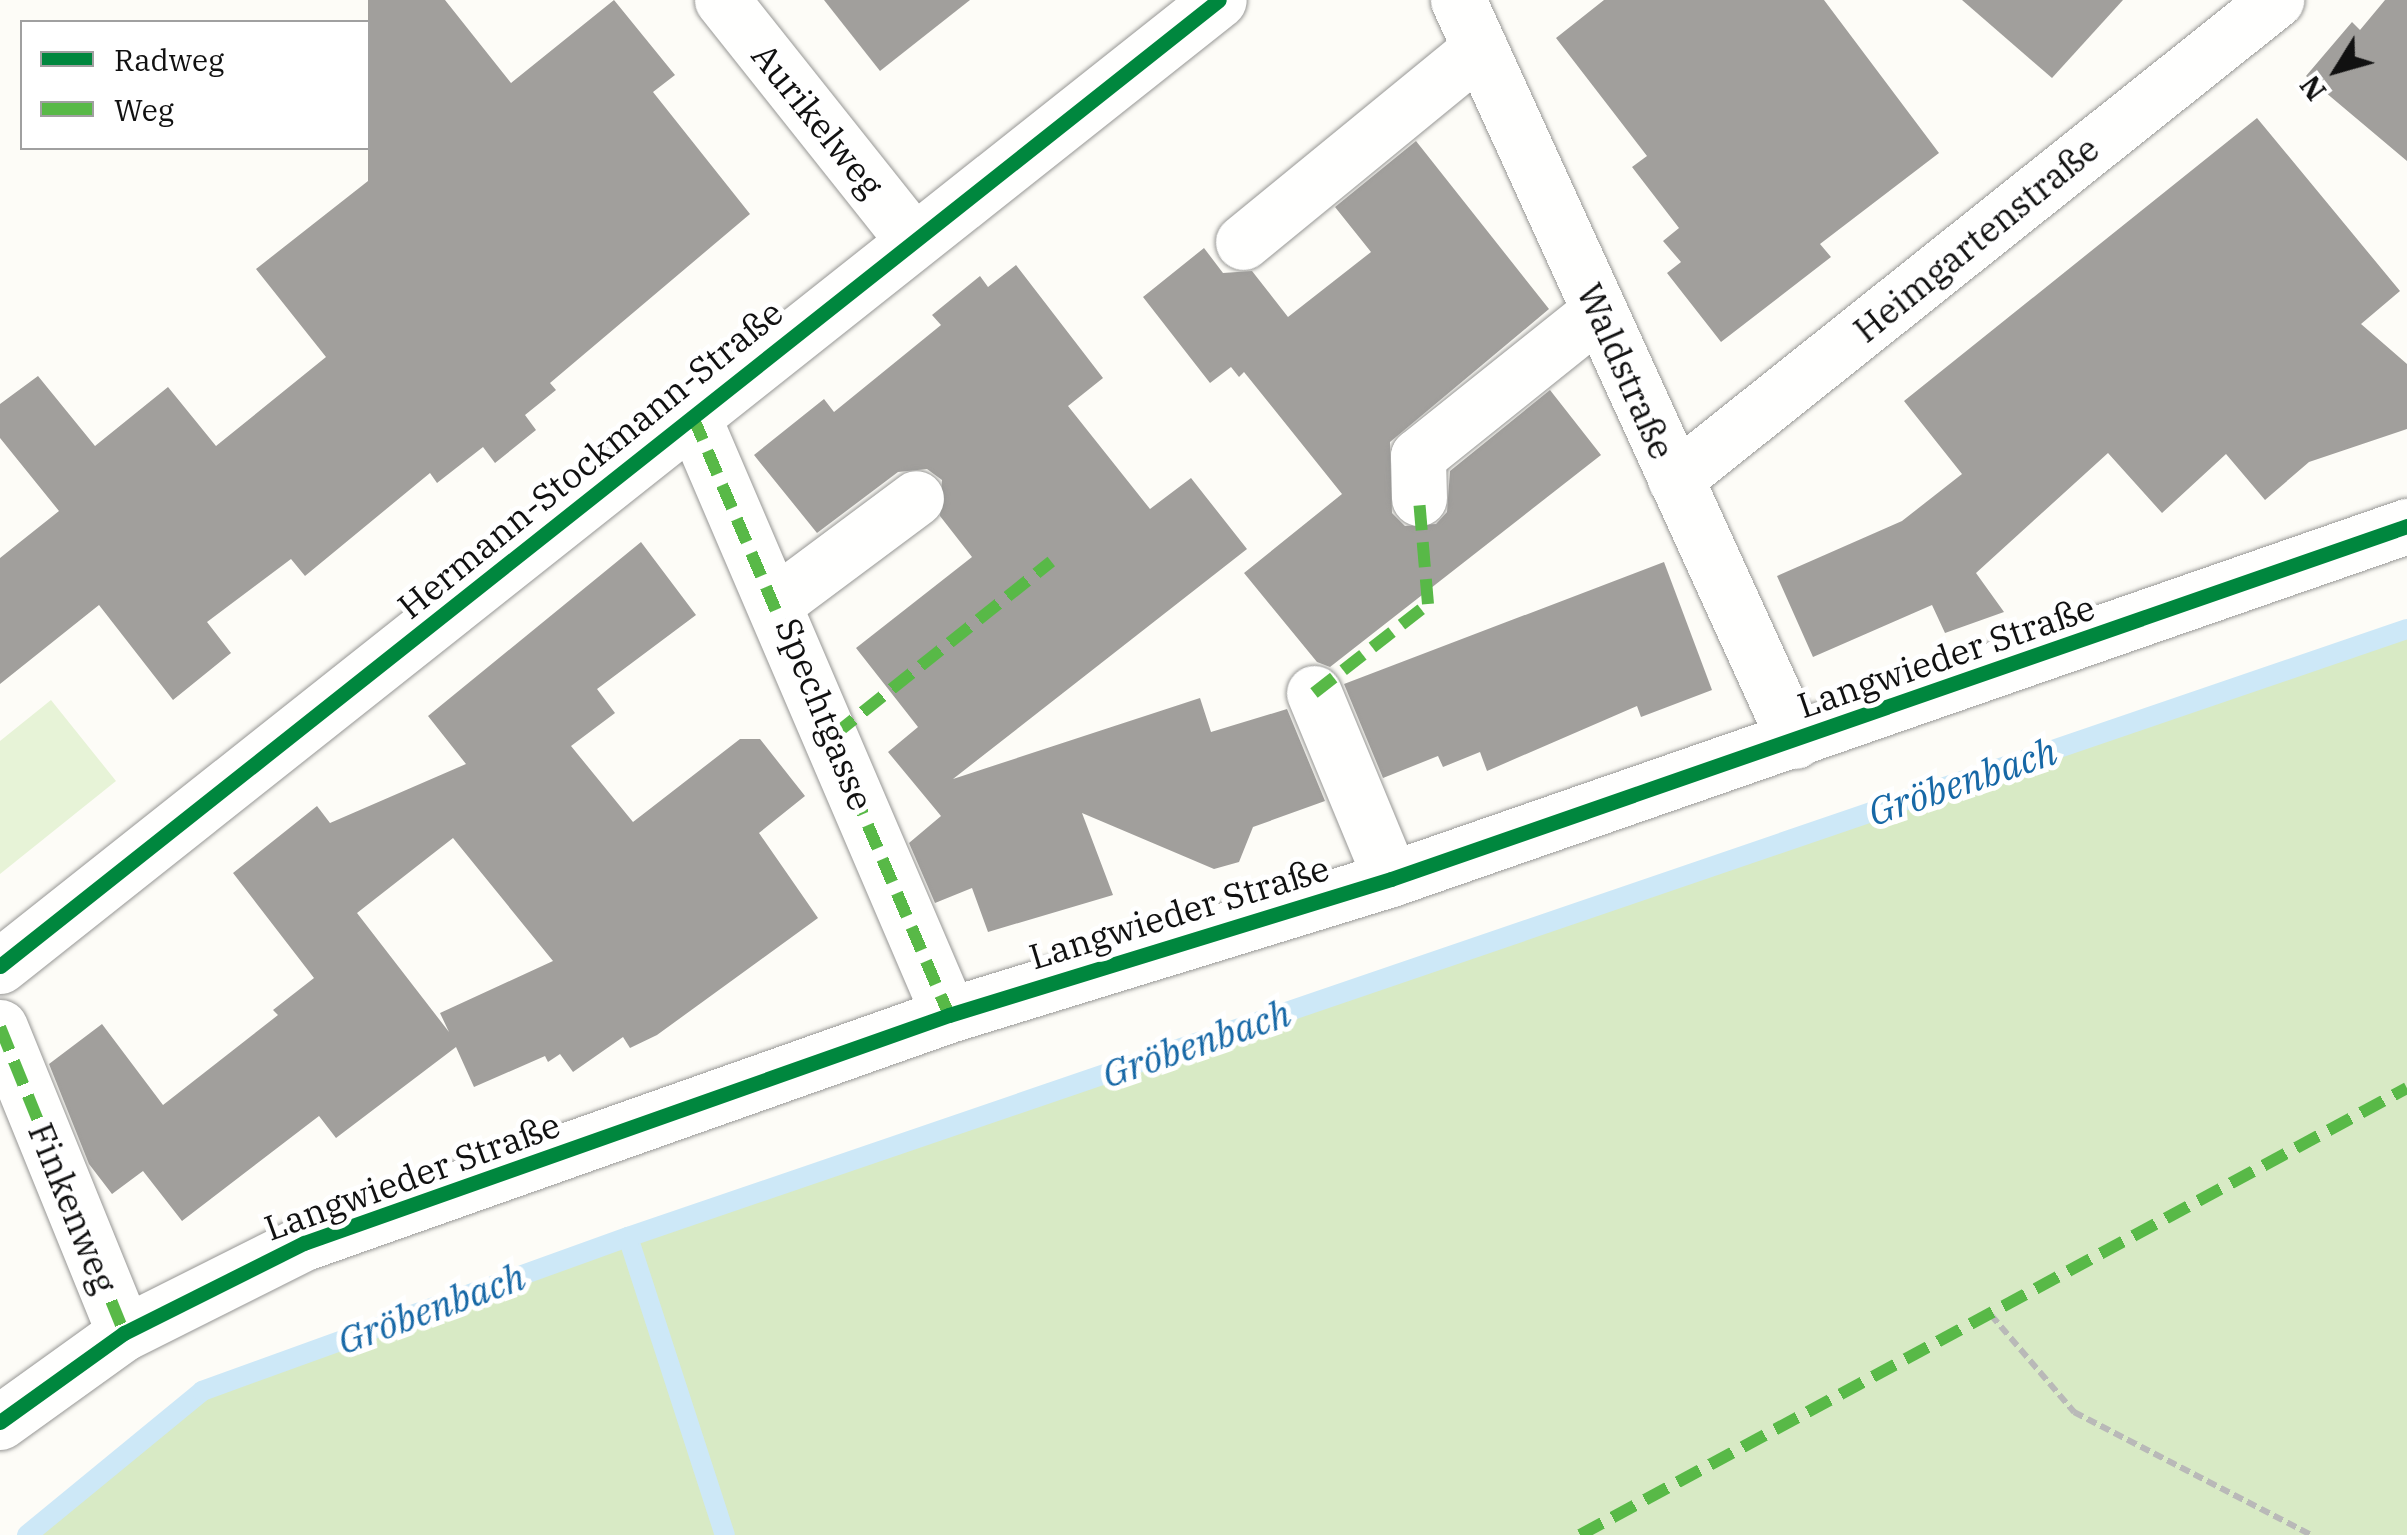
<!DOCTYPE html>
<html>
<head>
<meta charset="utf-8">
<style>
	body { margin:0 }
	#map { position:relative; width:2407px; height:1535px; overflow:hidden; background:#fdfcf7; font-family:"IBM Plex Serif",serif }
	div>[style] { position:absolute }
	.green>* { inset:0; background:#e7f3d7 }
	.forest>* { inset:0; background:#d8eac5 }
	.stream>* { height:20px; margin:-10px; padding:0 10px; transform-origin:10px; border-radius:10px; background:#cde8f7 }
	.building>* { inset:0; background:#a19f9c }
	.path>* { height:6px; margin-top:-3px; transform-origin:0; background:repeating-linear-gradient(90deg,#b9b9b8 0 10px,transparent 0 15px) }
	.roads { filter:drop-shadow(0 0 2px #979795) drop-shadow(0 0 2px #979795) }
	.minor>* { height:55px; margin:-27.5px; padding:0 27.5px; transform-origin:27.5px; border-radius:27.5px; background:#fffffe }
	.quiet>* { height:12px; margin-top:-6px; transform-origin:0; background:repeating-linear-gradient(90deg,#58b947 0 25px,transparent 0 37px) }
	.cycleway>* { height:15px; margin:-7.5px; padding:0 7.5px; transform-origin:7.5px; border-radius:7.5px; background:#00873e }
	span { translate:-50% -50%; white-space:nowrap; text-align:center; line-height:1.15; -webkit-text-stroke:10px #fff; paint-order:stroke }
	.street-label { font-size:35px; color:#111 }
	.water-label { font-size:38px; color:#1768a6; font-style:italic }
	.legend { position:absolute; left:20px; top:20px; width:350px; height:130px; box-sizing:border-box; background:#fff; border:2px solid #a0a0a0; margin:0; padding:12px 18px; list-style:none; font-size:30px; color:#111 }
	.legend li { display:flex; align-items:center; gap:20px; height:50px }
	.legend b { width:50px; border:2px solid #a0a0a0 }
	.north { position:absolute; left:2287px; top:20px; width:100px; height:100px; -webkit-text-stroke:8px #fff; paint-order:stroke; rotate:233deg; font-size:28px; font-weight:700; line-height:40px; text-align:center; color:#111 }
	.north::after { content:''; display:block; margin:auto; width:35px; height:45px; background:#111; clip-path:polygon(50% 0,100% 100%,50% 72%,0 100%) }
</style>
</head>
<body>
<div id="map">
	<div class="green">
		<i style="clip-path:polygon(51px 700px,116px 781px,0 874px,0 741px)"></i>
	</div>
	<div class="forest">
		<i style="clip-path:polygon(2407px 629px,2407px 1535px,27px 1535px,202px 1391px,628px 1237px)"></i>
	</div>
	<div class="stream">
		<i style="left:628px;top:1237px;width:313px;rotate:72deg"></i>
		<i style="left:27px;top:1535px;width:227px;rotate:-39.4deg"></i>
		<i style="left:202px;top:1391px;width:453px;rotate:-19.9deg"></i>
		<i style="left:628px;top:1237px;width:1880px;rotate:-18.87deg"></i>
	</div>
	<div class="building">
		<i style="clip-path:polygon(368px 0,445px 0,511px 83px,614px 0,675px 75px,653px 92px,750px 214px,550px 383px,556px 390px,525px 415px,536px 430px,495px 463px,483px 447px,437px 483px,430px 473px,305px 576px,291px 559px,207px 622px,231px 653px,173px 700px,99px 605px,0 684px,0 558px,59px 511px,0 438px,0 404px,38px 376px,95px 446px,168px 387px,216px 446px,326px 357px,256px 269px,368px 181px)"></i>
		<i style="clip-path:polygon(824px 0,970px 0,880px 71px)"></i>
		<i style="clip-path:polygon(1604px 0,1824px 0,1939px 153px,1820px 244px,1831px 257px,1721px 342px,1667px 273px,1681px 262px,1663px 241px,1679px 228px,1632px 167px,1647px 156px,1556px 38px)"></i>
		<i style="clip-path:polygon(1962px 0,2123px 0,2052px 78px)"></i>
		<i style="clip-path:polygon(2385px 0,2407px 0,2407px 161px,2306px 76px,2352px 22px,2360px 30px)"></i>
		<i style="clip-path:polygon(2257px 118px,2400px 291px,2361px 324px,2407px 364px,2407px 429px,2309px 462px,2265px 500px,2226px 454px,2162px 513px,2108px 453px,1976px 573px,2004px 612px,1945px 633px,1932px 605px,1813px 657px,1777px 576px,1902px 521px,1962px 474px,1904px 401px)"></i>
		<i style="clip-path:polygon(1416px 141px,1549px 309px,1390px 442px,1392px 513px,1405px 526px,1436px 524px,1447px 512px,1450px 471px,1550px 390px,1601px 455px,1330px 667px,1317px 662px,1244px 573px,1342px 494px,1244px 372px,1239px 377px,1231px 367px,1210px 383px,1143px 297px,1204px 248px,1223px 273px,1252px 271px,1288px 317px,1371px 252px,1335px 207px)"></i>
		<i style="clip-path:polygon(1016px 265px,1103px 378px,1068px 406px,1150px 509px,1191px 478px,1247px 549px,953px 779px,1200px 698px,1211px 732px,1287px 709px,1325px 801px,1253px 827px,1239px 862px,1214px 869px,1082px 813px,1113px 895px,988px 932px,972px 888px,935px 903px,909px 843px,941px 816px,888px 752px,918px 727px,856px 648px,972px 557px,940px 516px,942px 480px,927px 469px,898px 472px,817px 533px,754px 455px,824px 399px,834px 412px,941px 325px,932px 315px,980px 276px,988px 287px)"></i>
		<i style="clip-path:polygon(evenodd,641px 542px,696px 615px,597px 689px,615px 713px,571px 746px,633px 822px,740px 739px,760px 739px,805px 796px,759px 833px,818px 918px,657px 1035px,630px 1048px,623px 1037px,573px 1072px,560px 1054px,548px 1062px,545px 1056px,474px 1087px,456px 1047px,336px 1138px,319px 1116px,182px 1221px,143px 1171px,112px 1194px,89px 1164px,49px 1064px,102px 1024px,163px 1105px,278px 1015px,273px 1010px,314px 978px,233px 873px,317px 806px,330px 823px,466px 764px,428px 716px,641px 542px,453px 838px,553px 961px,440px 1013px,449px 1032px,357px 913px,453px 838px)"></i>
		<i style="clip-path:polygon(1664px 562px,1712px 690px,1641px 717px,1637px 706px,1487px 771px,1480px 752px,1443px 767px,1438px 756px,1383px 778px,1344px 684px)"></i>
	</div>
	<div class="path">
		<i style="left:1991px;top:1315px;width:128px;rotate:49.4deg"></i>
		<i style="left:2074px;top:1412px;width:267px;rotate:27.4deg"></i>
	</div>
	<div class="roads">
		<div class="minor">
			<i style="left:722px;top:0;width:307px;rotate:51.5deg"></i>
			<i style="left:1458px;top:0;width:814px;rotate:65.54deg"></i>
			<i style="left:1243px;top:242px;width:306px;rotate:-39.3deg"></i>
			<i style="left:693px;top:417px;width:650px;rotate:66.82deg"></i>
			<i style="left:1675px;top:479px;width:769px;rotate:-38.56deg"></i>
			<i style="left:1419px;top:498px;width:42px;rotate:-91.4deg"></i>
			<i style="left:1418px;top:456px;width:232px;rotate:-38.7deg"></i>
			<i style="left:778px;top:601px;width:172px;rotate:-36.7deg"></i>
			<i style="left:1314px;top:693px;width:201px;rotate:67.5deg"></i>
			<i style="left:0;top:966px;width:1555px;rotate:-38.4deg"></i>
			<i style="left:0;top:1027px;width:330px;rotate:67.9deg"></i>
			<i style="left:0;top:1422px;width:153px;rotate:-35.7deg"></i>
			<i style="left:124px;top:1333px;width:201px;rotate:-26.6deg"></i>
			<i style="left:304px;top:1243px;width:684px;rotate:-19.47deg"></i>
			<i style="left:949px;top:1015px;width:462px;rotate:-17.1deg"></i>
			<i style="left:1391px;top:879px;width:1076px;rotate:-19.16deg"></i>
		</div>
	</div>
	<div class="quiet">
		<i style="left:693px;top:417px;width:650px;rotate:66.82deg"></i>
		<i style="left:1314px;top:693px;width:145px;rotate:-38deg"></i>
		<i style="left:1428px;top:604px;width:106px;rotate:-94.9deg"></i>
		<i style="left:834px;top:735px;width:278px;rotate:-38.6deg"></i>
		<i style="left:0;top:1027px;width:330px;rotate:67.9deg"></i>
		<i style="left:1580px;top:1535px;width:940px;rotate:-28.39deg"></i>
	</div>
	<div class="cycleway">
		<i style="left:0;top:966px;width:1555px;rotate:-38.4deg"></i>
		<i style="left:0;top:1422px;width:153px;rotate:-35.7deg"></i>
		<i style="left:124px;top:1333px;width:201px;rotate:-26.6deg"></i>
		<i style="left:304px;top:1243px;width:684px;rotate:-19.47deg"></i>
		<i style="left:949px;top:1015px;width:462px;rotate:-17.1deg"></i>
		<i style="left:1391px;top:879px;width:1076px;rotate:-19.16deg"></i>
	</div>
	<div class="street-label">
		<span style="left:818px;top:120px;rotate:51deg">Aurikelweg</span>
		<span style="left:1976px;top:239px;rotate:-39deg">Heimgartenstraße</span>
		<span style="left:1626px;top:371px;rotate:66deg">Waldstraße</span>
		<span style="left:590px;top:459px;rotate:-39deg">Hermann-Stockmann-Straße</span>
		<span style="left:1946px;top:656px;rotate:-19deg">Langwieder Straße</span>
		<span style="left:825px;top:714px;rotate:68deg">Spechtgasse</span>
		<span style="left:1179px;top:912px;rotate:-17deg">Langwieder Straße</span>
		<span style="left:412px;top:1176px;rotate:-20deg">Langwieder Straße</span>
		<span style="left:73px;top:1208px;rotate:68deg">Finkenweg</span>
	</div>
	<div class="water-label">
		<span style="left:1962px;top:781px;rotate:-19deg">Gröbenbach</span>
		<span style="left:1196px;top:1043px;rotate:-19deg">Gröbenbach</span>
		<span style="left:431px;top:1308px;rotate:-20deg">Gröbenbach</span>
	</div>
	<ul class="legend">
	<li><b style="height:12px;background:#00873e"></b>Radweg</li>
	<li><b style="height:12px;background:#58b947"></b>Weg</li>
	</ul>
	<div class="north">N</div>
</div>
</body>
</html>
